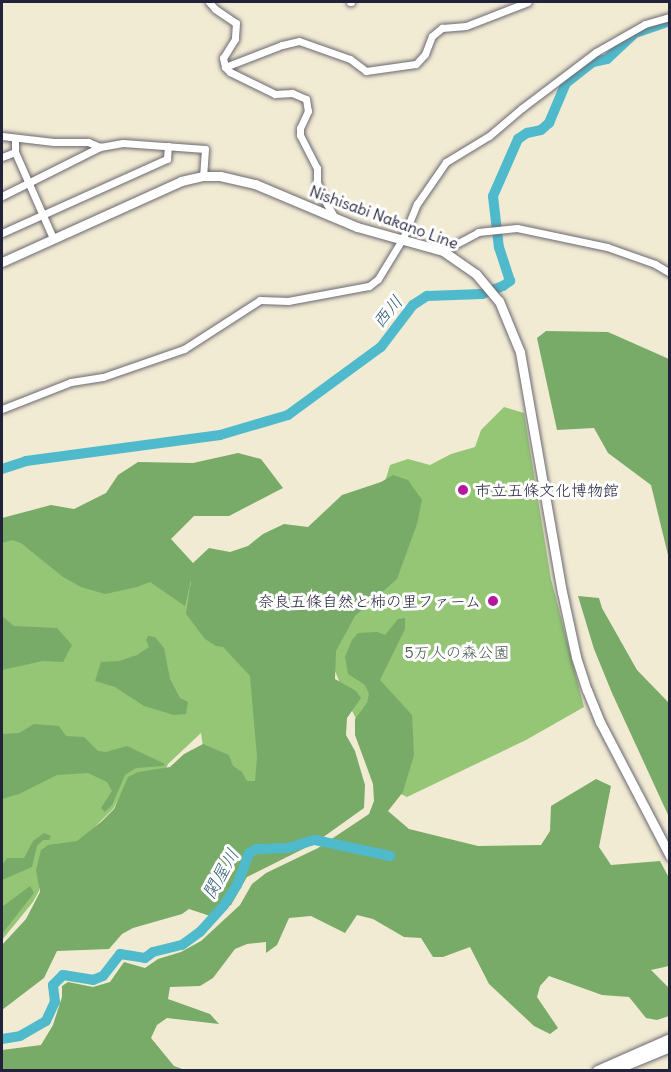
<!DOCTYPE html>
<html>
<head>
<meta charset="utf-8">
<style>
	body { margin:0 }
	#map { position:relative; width:671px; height:1072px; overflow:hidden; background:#f2ebd4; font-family:Delius,"Klee One",sans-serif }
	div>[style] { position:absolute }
	.green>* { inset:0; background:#95c676 }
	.forest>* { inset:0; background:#78ab67 }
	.river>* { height:10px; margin:-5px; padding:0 5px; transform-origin:5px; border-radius:5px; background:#4fbacc }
	.roads { filter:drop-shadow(0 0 2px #6b6871) drop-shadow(0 0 2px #6b6871) }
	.minor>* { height:7px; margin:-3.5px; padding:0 3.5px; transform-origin:3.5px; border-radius:3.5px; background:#fff }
	.major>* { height:9px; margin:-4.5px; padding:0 4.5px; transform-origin:4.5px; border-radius:4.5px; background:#fff }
	.dots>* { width:16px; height:16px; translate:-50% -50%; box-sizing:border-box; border:3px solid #fff; border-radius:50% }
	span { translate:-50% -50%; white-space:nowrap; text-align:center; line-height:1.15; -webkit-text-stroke:6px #fff; paint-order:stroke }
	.street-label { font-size:16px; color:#22223b }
	.poi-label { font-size:16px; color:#22223b }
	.left { translate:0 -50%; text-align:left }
	.right { translate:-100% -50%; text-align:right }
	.park-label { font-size:16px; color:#4a5b50 }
	.water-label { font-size:18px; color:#345f75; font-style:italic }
	.frame { position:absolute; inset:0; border:3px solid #22223b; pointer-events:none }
</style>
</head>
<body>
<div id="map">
	<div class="green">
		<i style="clip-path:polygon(504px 407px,524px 413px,551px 579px,584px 707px,526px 740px,407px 797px,379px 783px,372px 750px,347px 701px,331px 661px,390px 465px,408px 459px,430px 465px,451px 454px,475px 447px,481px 430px)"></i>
		<i style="clip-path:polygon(2px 518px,184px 567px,197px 607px,255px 670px,265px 774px,250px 792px,203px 747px,201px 733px,168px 764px,164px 773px,127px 783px,113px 809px,39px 882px,39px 891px,33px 902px,2px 940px)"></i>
	</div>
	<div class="forest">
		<i style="clip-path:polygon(546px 331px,608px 332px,669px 359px,669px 559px,651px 485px,608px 453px,594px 428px,557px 430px,537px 338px)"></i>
		<i style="clip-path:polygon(238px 453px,261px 459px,283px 488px,229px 516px,194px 516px,171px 539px,193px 563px,209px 548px,230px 552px,248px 546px,263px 534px,284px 524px,308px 527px,342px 495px,381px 482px,393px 475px,408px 480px,422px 500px,417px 524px,397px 579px,355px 616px,336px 651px,335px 679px,356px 691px,361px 698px,347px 718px,346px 735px,355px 751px,365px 785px,364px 808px,315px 843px,247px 877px,231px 905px,210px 916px,189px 909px,182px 914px,133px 928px,122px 934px,109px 949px,57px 951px,44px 978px,2px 1010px,2px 945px,26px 919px,40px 892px,36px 870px,41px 850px,48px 845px,77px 841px,101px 822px,114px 809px,128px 777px,138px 772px,170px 767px,184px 754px,203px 744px,229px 755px,233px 766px,242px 772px,247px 781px,255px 781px,257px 757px,250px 676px,223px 647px,216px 646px,205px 639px,186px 614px,191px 580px,185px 606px,150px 582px,137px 587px,105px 594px,81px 587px,63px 577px,21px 543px,12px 540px,2px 543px,2px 518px,51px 505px,74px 509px,106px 493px,118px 475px,138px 462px,193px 463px)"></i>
		<i style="clip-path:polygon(578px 596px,599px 598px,602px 608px,637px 670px,669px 703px,669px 817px,612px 693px,594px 649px)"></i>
		<i style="clip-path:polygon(2px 616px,14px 626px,57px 628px,72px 645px,63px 662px,43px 661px,2px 670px)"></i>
		<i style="clip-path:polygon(405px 618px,405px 629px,380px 680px,412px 715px,414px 755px,403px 792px,388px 811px,409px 829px,478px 846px,541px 845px,550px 831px,551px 806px,596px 779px,611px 786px,599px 847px,611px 865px,660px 861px,669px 878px,669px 966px,651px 970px,669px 988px,669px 1016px,657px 1020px,646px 1018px,629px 997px,602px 995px,549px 976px,540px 986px,537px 997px,558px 1028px,550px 1034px,534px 1026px,489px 984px,470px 947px,443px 957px,433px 957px,421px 938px,404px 937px,373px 919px,357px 915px,345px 933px,311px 916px,289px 918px,277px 945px,266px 953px,266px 942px,247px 944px,235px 949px,213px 978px,200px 986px,170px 987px,168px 999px,210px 1014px,219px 1024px,167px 1018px,157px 1025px,151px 1038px,174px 1066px,185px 1070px,2px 1070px,2px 1050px,41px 1045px,53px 1025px,62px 997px,62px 986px,68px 982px,93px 987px,110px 982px,124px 962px,145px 968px,158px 959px,181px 952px,201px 941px,240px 905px,252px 884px,266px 873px,318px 848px,369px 814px,374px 801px,373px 784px,355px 735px,355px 719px,367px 703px,369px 694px,365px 685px,348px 674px,345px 657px,352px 640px,358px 633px,377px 632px,385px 635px,398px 619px)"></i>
		<i style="clip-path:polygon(148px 636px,155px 637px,164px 648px,170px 679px,180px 698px,188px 702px,186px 714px,174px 715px,144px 706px,115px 687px,95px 681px,101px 662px,119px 661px,137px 655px,149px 647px,146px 640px)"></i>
		<i style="clip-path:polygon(34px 724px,59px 726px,66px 736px,84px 737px,98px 751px,106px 752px,127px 746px,165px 764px,163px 766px,136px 768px,125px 775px,112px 805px,105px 812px,101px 808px,112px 791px,107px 782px,88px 773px,57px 775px,19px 794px,2px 799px,2px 734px,19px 733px)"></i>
		<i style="clip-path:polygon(44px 833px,51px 836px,49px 840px,43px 840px,37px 846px,32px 867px,2px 880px,2px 865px,7px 858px,24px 858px,33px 841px)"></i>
		<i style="clip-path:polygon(30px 886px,34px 893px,2px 934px,2px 907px)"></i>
	</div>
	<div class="river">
		<i style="left:2px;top:469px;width:25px;rotate:-18deg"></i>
		<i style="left:26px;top:461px;width:196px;rotate:-7.6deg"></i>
		<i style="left:220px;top:435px;width:71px;rotate:-16.4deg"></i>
		<i style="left:288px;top:415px;width:115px;rotate:-36.2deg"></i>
		<i style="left:381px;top:347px;width:53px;rotate:-52.7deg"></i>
		<i style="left:413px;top:305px;width:17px;rotate:-33deg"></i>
		<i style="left:427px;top:296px;width:55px;rotate:-2.1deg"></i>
		<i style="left:482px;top:294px;width:22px;rotate:-21deg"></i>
		<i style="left:503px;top:286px;width:9px;rotate:-36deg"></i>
		<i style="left:510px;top:281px;width:35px;rotate:-108deg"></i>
		<i style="left:499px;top:248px;width:52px;rotate:-96.6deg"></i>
		<i style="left:493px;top:196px;width:62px;rotate:-66.3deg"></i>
		<i style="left:518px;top:139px;width:11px;rotate:-34deg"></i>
		<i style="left:527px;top:133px;width:14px;rotate:-12deg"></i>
		<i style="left:541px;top:130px;width:11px;rotate:-41deg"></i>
		<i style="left:549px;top:123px;width:43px;rotate:-67deg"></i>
		<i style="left:566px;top:83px;width:34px;rotate:-38deg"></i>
		<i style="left:593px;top:62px;width:14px;rotate:-12deg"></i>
		<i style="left:607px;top:59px;width:38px;rotate:-43deg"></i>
		<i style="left:635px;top:33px;width:37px;rotate:-19deg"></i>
		<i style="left:2px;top:1039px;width:18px;rotate:-9deg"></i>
		<i style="left:20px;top:1036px;width:30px;rotate:-30deg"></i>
		<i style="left:46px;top:1021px;width:21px;rotate:-65deg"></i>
		<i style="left:55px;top:1002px;width:17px;rotate:-97deg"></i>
		<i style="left:53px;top:985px;width:14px;rotate:-45deg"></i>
		<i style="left:63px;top:975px;width:30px;rotate:9deg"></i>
		<i style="left:93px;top:980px;width:11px;rotate:-22deg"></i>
		<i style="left:103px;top:976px;width:28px;rotate:-52deg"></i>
		<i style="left:120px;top:954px;width:25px;rotate:9deg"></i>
		<i style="left:145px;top:958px;width:10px;rotate:-37deg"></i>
		<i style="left:153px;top:952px;width:30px;rotate:-14deg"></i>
		<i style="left:182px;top:945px;width:22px;rotate:-36deg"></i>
		<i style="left:200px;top:932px;width:36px;rotate:-48deg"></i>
		<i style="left:224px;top:905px;width:24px;rotate:-57deg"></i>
		<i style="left:237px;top:885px;width:34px;rotate:-69deg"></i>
		<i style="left:249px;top:853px;width:9px;rotate:-27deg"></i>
		<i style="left:257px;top:849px;width:31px;rotate:-2deg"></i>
		<i style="left:288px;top:848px;width:28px;rotate:-17deg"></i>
		<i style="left:315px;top:840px;width:77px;rotate:12deg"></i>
	</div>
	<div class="roads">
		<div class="minor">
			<i style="left:209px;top:2px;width:9px;rotate:49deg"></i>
			<i style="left:215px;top:9px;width:25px;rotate:34deg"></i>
			<i style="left:236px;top:23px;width:16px;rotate:94deg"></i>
			<i style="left:235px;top:39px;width:22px;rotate:122deg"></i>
			<i style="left:223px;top:58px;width:9px;rotate:77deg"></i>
			<i style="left:225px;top:67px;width:7px;rotate:45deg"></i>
			<i style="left:230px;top:72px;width:50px;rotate:26.1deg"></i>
			<i style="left:275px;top:94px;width:17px;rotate:-3deg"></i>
			<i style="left:292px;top:93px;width:15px;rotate:23deg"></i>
			<i style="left:306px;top:99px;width:12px;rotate:81deg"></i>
			<i style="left:308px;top:111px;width:19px;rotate:115deg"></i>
			<i style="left:300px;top:128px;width:7px;rotate:90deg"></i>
			<i style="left:300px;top:135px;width:37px;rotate:63deg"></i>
			<i style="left:317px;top:168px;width:14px;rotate:90deg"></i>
			<i style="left:317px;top:182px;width:13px;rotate:72deg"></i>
			<i style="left:321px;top:194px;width:28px;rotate:60deg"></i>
			<i style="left:350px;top:2px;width:1px"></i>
			<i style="left:225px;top:67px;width:61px;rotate:-21.1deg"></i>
			<i style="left:282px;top:45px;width:17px;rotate:-13deg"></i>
			<i style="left:299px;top:41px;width:54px;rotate:19.4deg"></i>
			<i style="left:350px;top:59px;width:20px;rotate:37deg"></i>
			<i style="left:366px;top:71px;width:50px;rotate:-8deg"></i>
			<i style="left:416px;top:64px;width:13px;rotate:-48deg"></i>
			<i style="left:425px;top:54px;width:19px;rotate:-69deg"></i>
			<i style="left:432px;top:36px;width:13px;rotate:-39deg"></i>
			<i style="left:442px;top:28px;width:24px;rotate:-5deg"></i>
			<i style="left:466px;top:26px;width:66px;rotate:-21.2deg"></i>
			<i style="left:2px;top:136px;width:52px;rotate:6.6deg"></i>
			<i style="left:54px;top:142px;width:34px"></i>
			<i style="left:88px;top:142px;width:13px;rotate:23deg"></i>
			<i style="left:15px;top:138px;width:14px;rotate:90deg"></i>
			<i style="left:15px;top:152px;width:94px;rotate:66.2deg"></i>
			<i style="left:2px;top:157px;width:14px;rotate:-21deg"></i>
			<i style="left:2px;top:196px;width:110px;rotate:-26.6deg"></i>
			<i style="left:100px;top:147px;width:23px;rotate:-10deg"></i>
			<i style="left:123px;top:143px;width:82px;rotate:4.2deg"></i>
			<i style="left:205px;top:149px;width:27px;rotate:94deg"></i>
			<i style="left:2px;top:233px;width:181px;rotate:-24.2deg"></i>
			<i style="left:167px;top:159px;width:13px;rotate:-86deg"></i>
			<i style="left:443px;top:251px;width:40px;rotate:-28deg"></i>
			<i style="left:478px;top:232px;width:39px;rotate:-6deg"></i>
			<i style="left:517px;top:228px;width:92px;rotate:11.9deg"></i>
			<i style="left:607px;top:247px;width:51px;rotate:19.5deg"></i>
			<i style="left:655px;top:264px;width:17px;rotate:31deg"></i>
			<i style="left:2px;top:409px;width:74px;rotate:-21.4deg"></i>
			<i style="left:71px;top:382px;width:32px;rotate:-9deg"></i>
			<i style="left:103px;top:377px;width:86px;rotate:-19.1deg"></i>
			<i style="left:184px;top:349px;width:90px;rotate:-32.8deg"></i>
			<i style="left:260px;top:300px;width:28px;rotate:2deg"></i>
			<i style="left:288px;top:301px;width:82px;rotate:-10.5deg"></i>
			<i style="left:369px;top:286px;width:11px;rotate:-38deg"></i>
			<i style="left:378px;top:279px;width:48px;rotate:-58.6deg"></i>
			<i style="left:403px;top:238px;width:37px;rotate:-68deg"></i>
			<i style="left:417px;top:204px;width:51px;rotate:-55.4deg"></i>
			<i style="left:446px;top:162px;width:50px;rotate:-31.2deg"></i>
			<i style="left:489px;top:136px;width:43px;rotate:-40.3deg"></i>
			<i style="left:522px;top:108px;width:93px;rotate:-37.1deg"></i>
			<i style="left:596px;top:52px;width:56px;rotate:-29.7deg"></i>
			<i style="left:645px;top:24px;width:26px;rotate:-16deg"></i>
		</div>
		<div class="major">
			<i style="left:2px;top:262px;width:196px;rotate:-24.3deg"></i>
			<i style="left:181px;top:181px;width:23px;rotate:-13deg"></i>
			<i style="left:203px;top:176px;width:17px"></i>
			<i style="left:220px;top:176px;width:36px;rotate:13deg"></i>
			<i style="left:255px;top:184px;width:111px;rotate:22.9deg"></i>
			<i style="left:357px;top:227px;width:89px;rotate:15.6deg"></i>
			<i style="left:443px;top:251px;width:40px;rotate:34.9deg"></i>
			<i style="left:476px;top:274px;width:35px;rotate:50deg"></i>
			<i style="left:499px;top:301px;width:55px;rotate:67.6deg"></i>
			<i style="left:520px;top:352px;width:244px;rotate:80.1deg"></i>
			<i style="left:562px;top:592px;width:66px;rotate:77.8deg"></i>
			<i style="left:576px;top:657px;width:35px;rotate:72deg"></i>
			<i style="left:587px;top:690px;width:35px;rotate:68deg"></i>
			<i style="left:600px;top:722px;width:151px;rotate:62.4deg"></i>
			<i style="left:597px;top:1070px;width:80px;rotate:-23.7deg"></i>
			<i style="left:614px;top:1070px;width:61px;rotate:-22.3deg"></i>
		</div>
	</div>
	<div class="dots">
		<i style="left:463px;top:490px;background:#b5179e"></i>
		<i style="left:493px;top:601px;background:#b5179e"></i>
	</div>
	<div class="street-label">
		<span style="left:384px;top:217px;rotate:20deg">Nishisabi Nakano Line</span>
	</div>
	<div class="poi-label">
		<span class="left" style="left:475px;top:490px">市立五條文化博物館</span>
		<span class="right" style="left:481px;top:601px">奈良五條自然と柿の里ファーム</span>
	</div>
	<div class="park-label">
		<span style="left:457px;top:652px">5万人の森公園</span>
	</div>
	<div class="water-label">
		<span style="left:388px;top:312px;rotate:-50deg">西川</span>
		<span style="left:221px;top:874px;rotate:-60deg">関屋川</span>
	</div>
	<div class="frame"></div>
</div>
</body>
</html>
